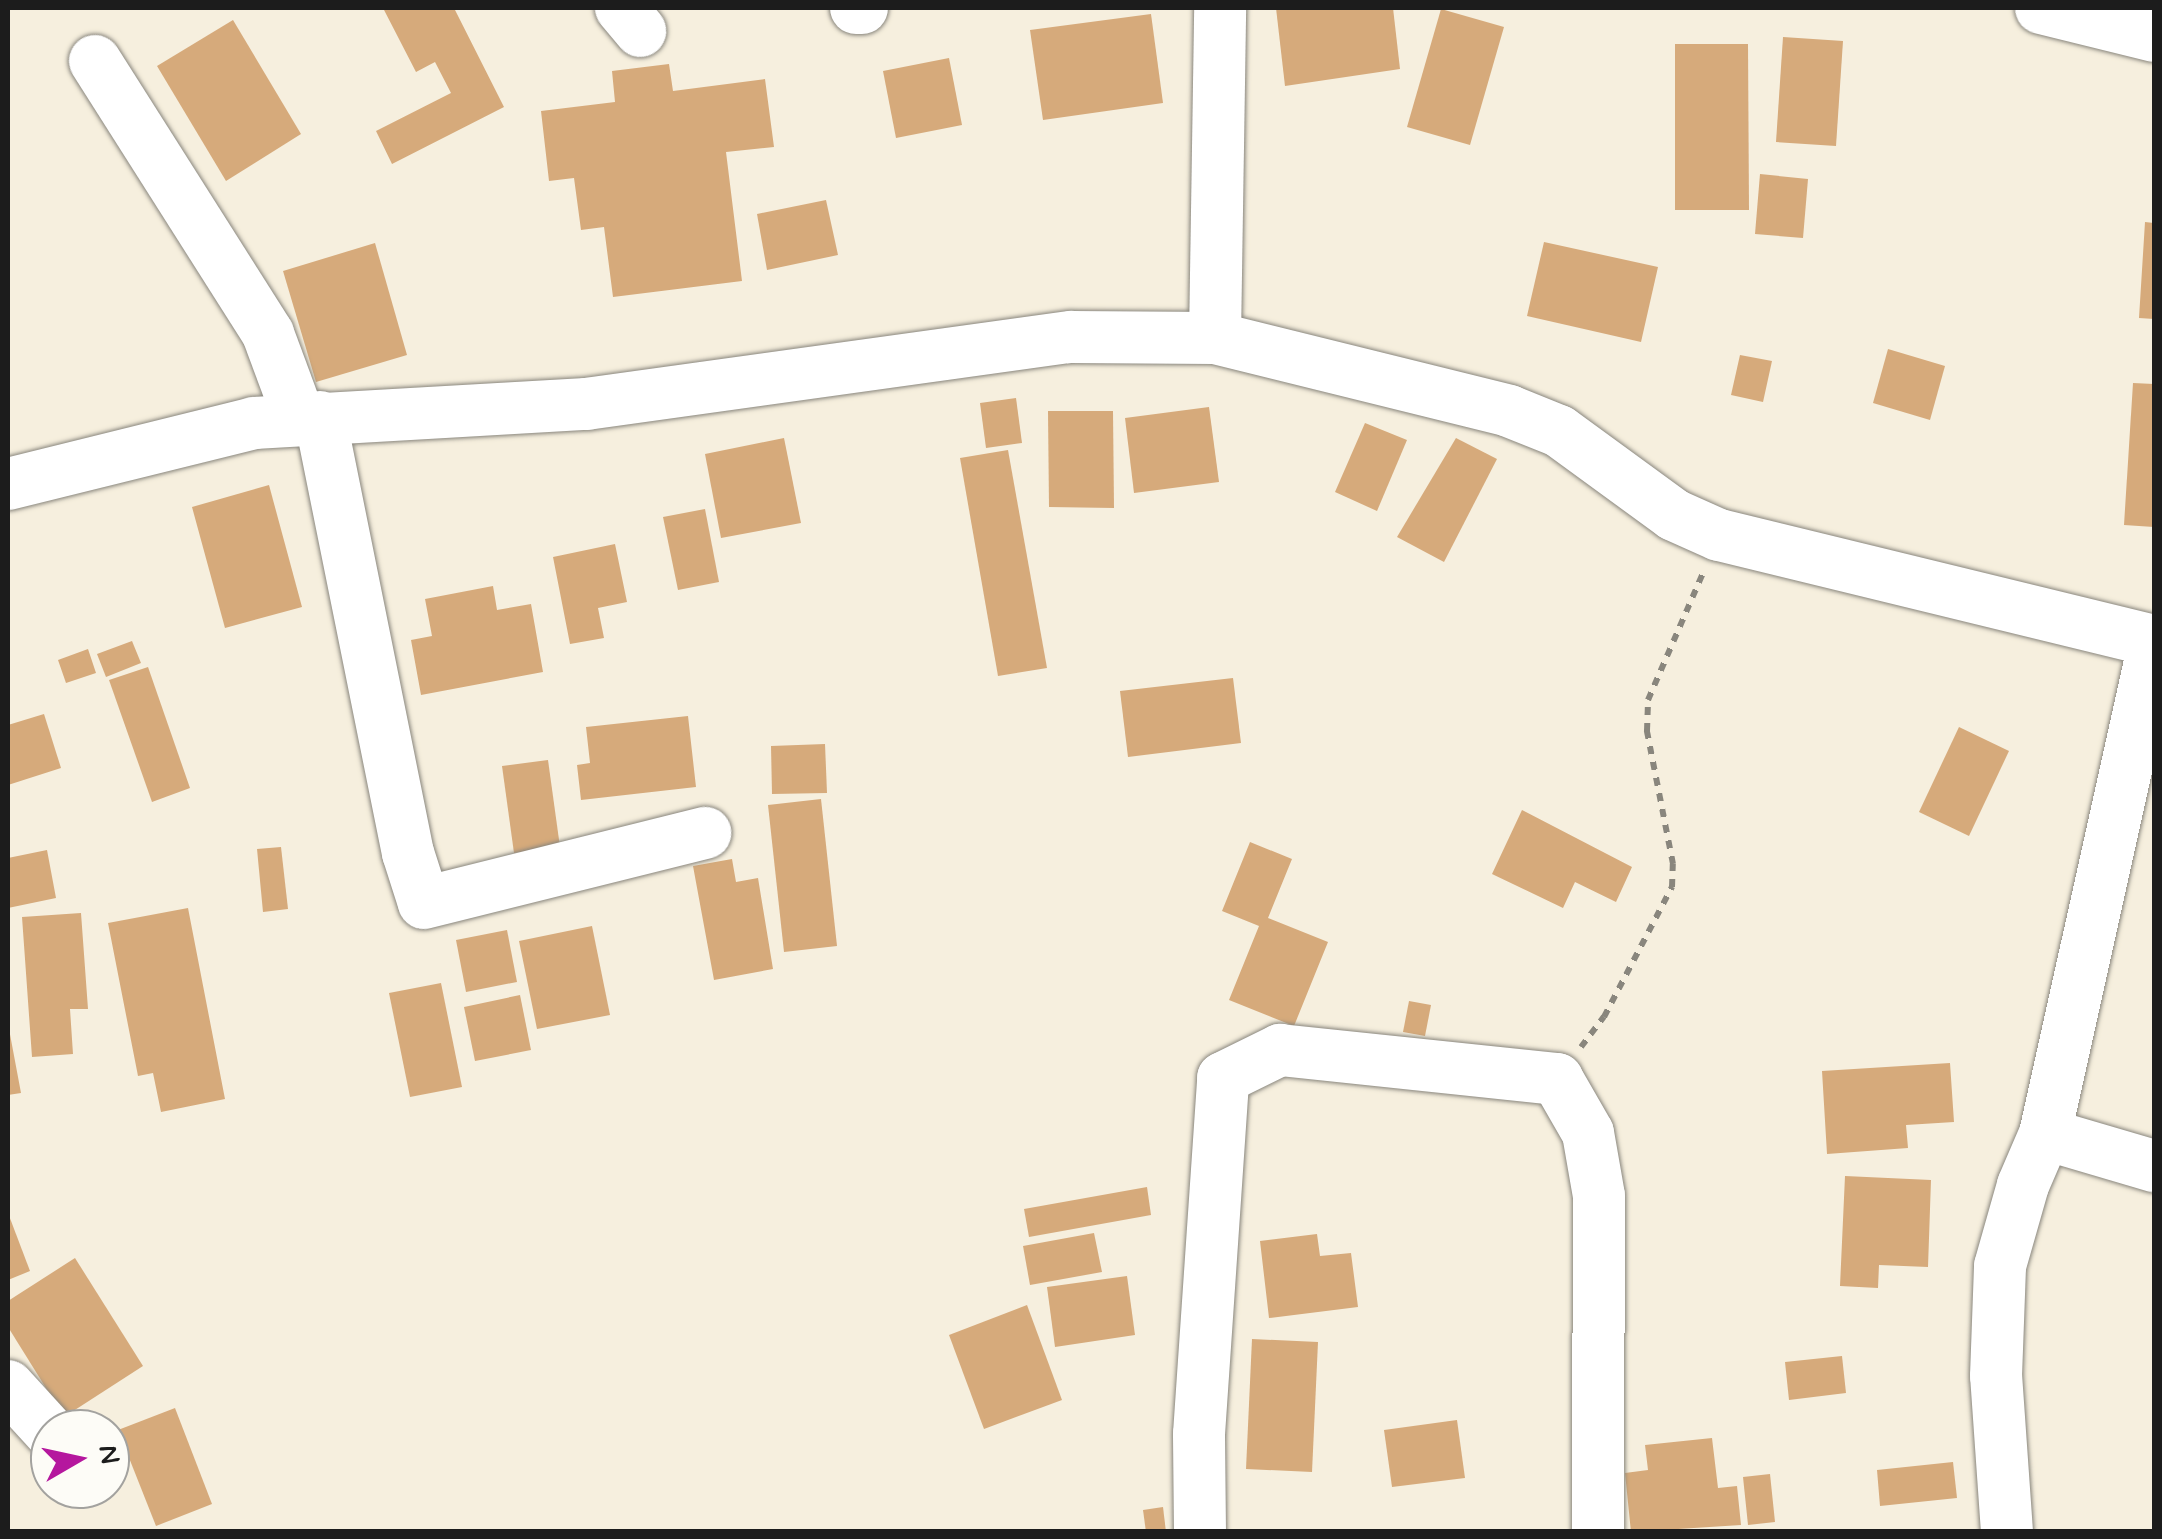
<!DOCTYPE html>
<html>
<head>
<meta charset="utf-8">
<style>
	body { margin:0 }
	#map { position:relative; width:2162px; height:1539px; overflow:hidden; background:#f6efde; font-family:Mynerve,sans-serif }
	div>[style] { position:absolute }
	.building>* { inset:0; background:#d6aa7b }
	.path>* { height:6px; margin-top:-3px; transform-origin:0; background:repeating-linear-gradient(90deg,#89867d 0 8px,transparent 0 16px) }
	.roads { filter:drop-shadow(0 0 2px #89867d) drop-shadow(0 0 2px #89867d) }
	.minor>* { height:52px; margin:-26px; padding:0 26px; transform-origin:26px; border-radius:26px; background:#fff }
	span { translate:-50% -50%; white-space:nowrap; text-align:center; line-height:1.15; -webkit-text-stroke:10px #fdfcf7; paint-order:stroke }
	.frame { position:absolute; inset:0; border:10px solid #1c1c1c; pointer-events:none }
	.north { position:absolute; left:30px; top:1409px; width:100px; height:100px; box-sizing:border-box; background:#fdfcf7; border:2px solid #a3a29f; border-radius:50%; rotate:81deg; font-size:28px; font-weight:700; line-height:40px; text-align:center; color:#1c1c1c }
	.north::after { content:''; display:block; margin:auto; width:35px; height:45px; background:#b5179e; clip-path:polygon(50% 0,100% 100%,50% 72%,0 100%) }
</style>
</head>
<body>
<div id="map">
	<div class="building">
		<i style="clip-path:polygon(383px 8px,454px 8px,504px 107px,392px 164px,376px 131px,451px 93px,435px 62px,416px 72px)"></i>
		<i style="clip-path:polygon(1276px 8px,1393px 8px,1400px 69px,1285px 86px)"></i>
		<i style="clip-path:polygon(1441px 9px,1504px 27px,1470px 145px,1407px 127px)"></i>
		<i style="clip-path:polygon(1151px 14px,1163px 103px,1043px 120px,1030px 30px)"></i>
		<i style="clip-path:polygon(233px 20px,301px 134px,226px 181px,157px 66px)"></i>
		<i style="clip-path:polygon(1783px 37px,1843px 41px,1836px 146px,1776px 142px)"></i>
		<i style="clip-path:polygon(1675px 44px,1748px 44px,1749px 210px,1675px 210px)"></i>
		<i style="clip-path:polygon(949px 58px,962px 125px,896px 138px,883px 71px)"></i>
		<i style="clip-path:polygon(669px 64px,673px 91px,765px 79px,774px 147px,726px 152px,742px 281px,613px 297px,604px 227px,581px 230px,574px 178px,549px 181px,541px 111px,615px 102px,612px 71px)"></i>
		<i style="clip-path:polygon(1760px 174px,1808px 179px,1803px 238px,1755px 234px)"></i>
		<i style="clip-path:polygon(826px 200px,838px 255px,767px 270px,757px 214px)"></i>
		<i style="clip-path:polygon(2145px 222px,2154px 223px,2154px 319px,2139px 318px)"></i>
		<i style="clip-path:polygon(1544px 242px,1658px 267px,1641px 342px,1527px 316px)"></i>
		<i style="clip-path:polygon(375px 243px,407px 355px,316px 382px,283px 271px)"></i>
		<i style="clip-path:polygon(1888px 349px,1945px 366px,1930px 420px,1873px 403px)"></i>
		<i style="clip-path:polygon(1740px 355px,1772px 361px,1763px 402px,1731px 395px)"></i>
		<i style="clip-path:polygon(2133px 383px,2154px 384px,2154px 527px,2124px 525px)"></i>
		<i style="clip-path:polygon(1016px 398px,1022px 443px,986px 448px,980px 403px)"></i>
		<i style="clip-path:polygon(1209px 407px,1219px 482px,1134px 493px,1125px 418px)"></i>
		<i style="clip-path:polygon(1048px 411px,1113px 411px,1114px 508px,1049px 507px)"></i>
		<i style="clip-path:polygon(1365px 423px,1407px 440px,1377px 511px,1335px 492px)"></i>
		<i style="clip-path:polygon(784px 438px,801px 523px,721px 538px,705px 454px)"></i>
		<i style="clip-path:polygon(1456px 438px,1497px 459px,1444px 562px,1397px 537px)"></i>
		<i style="clip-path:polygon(1008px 450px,1047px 668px,998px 676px,960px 458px)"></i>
		<i style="clip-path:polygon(269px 485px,302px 607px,225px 628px,192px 507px)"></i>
		<i style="clip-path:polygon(705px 509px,719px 582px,678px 590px,663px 517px)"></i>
		<i style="clip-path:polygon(615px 544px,627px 602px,598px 608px,604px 638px,570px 644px,553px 557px)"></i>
		<i style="clip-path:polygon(493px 586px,497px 610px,531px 604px,543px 672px,421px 695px,411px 640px,432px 636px,425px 599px)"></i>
		<i style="clip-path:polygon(132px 641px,141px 663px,106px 677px,97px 654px)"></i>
		<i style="clip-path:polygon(88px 649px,96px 673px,66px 683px,58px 660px)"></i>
		<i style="clip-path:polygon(148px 667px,190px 788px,152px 802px,109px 680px)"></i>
		<i style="clip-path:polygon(1233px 678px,1241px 743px,1128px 757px,1120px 691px)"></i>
		<i style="clip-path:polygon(44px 714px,61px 768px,8px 785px,8px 725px)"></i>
		<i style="clip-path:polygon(688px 716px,696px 787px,581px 800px,577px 765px,590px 763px,586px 727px)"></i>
		<i style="clip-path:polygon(1959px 727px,2009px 751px,1969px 836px,1919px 812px)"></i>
		<i style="clip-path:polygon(825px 744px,827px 793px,772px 794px,771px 746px)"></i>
		<i style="clip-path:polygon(548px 760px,560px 847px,514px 853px,502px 766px)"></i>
		<i style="clip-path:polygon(821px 799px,837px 946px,784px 952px,768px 805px)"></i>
		<i style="clip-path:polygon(1522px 810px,1632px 867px,1616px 902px,1575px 882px,1563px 908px,1492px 874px)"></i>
		<i style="clip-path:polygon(1250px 842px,1292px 859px,1268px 918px,1328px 942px,1294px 1026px,1229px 1000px,1259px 926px,1222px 911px)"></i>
		<i style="clip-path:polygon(281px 847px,288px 909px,263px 912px,257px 849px)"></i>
		<i style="clip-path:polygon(47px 850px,56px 898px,8px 908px,8px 858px)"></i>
		<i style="clip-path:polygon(732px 859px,736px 882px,758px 878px,773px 969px,714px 980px,693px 866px)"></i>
		<i style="clip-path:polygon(188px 908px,225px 1099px,161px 1112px,153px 1073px,138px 1076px,108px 923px)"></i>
		<i style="clip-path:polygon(81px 913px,88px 1009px,70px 1009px,73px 1054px,32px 1057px,22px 917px)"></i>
		<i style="clip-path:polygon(592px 926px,610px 1015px,537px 1029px,519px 941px)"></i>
		<i style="clip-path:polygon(507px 930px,517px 982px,466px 992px,456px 940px)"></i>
		<i style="clip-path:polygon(441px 983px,462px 1087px,410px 1097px,389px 993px)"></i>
		<i style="clip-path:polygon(520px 995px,531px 1050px,475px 1061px,464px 1007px)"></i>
		<i style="clip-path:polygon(1409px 1001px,1431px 1005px,1425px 1036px,1403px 1032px)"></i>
		<i style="clip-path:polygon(9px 1029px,21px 1093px,8px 1095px,8px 1030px)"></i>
		<i style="clip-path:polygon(1950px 1063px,1954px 1122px,1906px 1125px,1908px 1148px,1827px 1154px,1822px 1071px)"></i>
		<i style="clip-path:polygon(1845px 1176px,1931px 1180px,1928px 1267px,1879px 1265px,1878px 1288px,1840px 1286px)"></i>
		<i style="clip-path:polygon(1147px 1187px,1151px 1215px,1029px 1237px,1024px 1209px)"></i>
		<i style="clip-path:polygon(8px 1213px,30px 1271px,8px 1280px)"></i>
		<i style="clip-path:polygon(1094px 1233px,1102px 1272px,1030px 1285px,1023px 1246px)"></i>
		<i style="clip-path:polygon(1317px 1234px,1320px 1256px,1351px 1253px,1358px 1307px,1269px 1318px,1260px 1241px)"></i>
		<i style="clip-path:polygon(75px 1258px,143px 1366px,64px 1417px,8px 1327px,8px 1301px)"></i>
		<i style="clip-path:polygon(1127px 1276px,1135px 1335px,1055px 1347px,1047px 1287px)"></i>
		<i style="clip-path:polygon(1027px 1305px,1062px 1400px,984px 1429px,949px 1335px)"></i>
		<i style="clip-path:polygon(1252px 1339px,1318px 1342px,1312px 1472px,1246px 1469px)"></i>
		<i style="clip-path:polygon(1842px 1356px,1846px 1393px,1789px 1400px,1785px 1362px)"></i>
		<i style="clip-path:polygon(175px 1408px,212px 1504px,156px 1526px,118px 1430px)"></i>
		<i style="clip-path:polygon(1457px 1420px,1465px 1478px,1392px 1487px,1384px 1430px)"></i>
		<i style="clip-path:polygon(1712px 1438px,1718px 1488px,1737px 1486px,1741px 1525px,1631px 1532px,1625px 1473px,1648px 1470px,1645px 1445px)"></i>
		<i style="clip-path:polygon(1953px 1462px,1957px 1498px,1880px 1506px,1877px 1470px)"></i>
		<i style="clip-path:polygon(1770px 1474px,1775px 1522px,1748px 1525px,1743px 1477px)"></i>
		<i style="clip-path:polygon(1163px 1507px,1166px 1532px,1146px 1532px,1143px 1510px)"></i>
	</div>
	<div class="path">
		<i style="left:1581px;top:1047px;width:38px;rotate:-53deg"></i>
		<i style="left:1604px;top:1017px;width:147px;rotate:-62.4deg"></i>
		<i style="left:1672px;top:887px;width:23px;rotate:-88deg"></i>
		<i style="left:1673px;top:864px;width:136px;rotate:-101.1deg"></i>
		<i style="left:1647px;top:731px;width:31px;rotate:-88deg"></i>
		<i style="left:1648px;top:700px;width:138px;rotate:-66.6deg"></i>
	</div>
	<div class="roads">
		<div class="minor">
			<i style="left:621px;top:8px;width:30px;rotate:50deg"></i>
			<i style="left:856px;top:8px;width:6px"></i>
			<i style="left:2041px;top:8px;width:116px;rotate:13.9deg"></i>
			<i style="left:95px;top:61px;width:323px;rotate:57.6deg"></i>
			<i style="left:268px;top:334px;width:90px;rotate:69.7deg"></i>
			<i style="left:1215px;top:338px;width:330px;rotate:-89.1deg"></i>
			<i style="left:320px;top:417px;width:445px;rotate:78.6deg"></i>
			<i style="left:408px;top:853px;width:52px;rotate:72.3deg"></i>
			<i style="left:424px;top:903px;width:290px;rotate:-14deg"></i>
			<i style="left:8px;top:484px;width:253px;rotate:-13.9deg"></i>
			<i style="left:254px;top:423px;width:333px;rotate:-3.3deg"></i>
			<i style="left:586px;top:404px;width:490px;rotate:-7.9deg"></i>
			<i style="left:1071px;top:337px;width:144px;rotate:0.4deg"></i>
			<i style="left:1215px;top:338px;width:303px;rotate:13.9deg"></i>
			<i style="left:1509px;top:411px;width:54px;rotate:21.8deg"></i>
			<i style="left:1559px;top:431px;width:142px;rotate:36.1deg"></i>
			<i style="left:1674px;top:515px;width:49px;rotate:24deg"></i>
			<i style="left:1719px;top:535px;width:448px;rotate:13.7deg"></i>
			<i style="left:2045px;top:1134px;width:114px;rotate:16.4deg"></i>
			<i style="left:8px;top:1386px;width:62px;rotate:47.6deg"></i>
			<i style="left:1200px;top:1532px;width:98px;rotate:-90.6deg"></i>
			<i style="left:1199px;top:1434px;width:357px;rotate:-86.1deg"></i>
			<i style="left:1223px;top:1078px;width:64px;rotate:-26.2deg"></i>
			<i style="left:1280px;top:1050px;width:279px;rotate:6deg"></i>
			<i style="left:1557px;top:1079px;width:62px;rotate:60.1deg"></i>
			<i style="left:1588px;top:1133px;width:64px;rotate:80.1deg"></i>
			<i style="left:1599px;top:1196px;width:336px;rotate:90.2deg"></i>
			<i style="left:2007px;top:1532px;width:156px;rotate:-94deg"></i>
			<i style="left:1996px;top:1376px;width:110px;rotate:-87.9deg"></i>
			<i style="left:2000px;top:1266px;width:84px;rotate:-74.1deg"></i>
			<i style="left:2023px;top:1185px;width:56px;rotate:-66.7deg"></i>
			<i style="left:2045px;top:1134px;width:502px;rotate:-77.46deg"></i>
		</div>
	</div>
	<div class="frame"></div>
	<div class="north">N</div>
</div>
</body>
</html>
